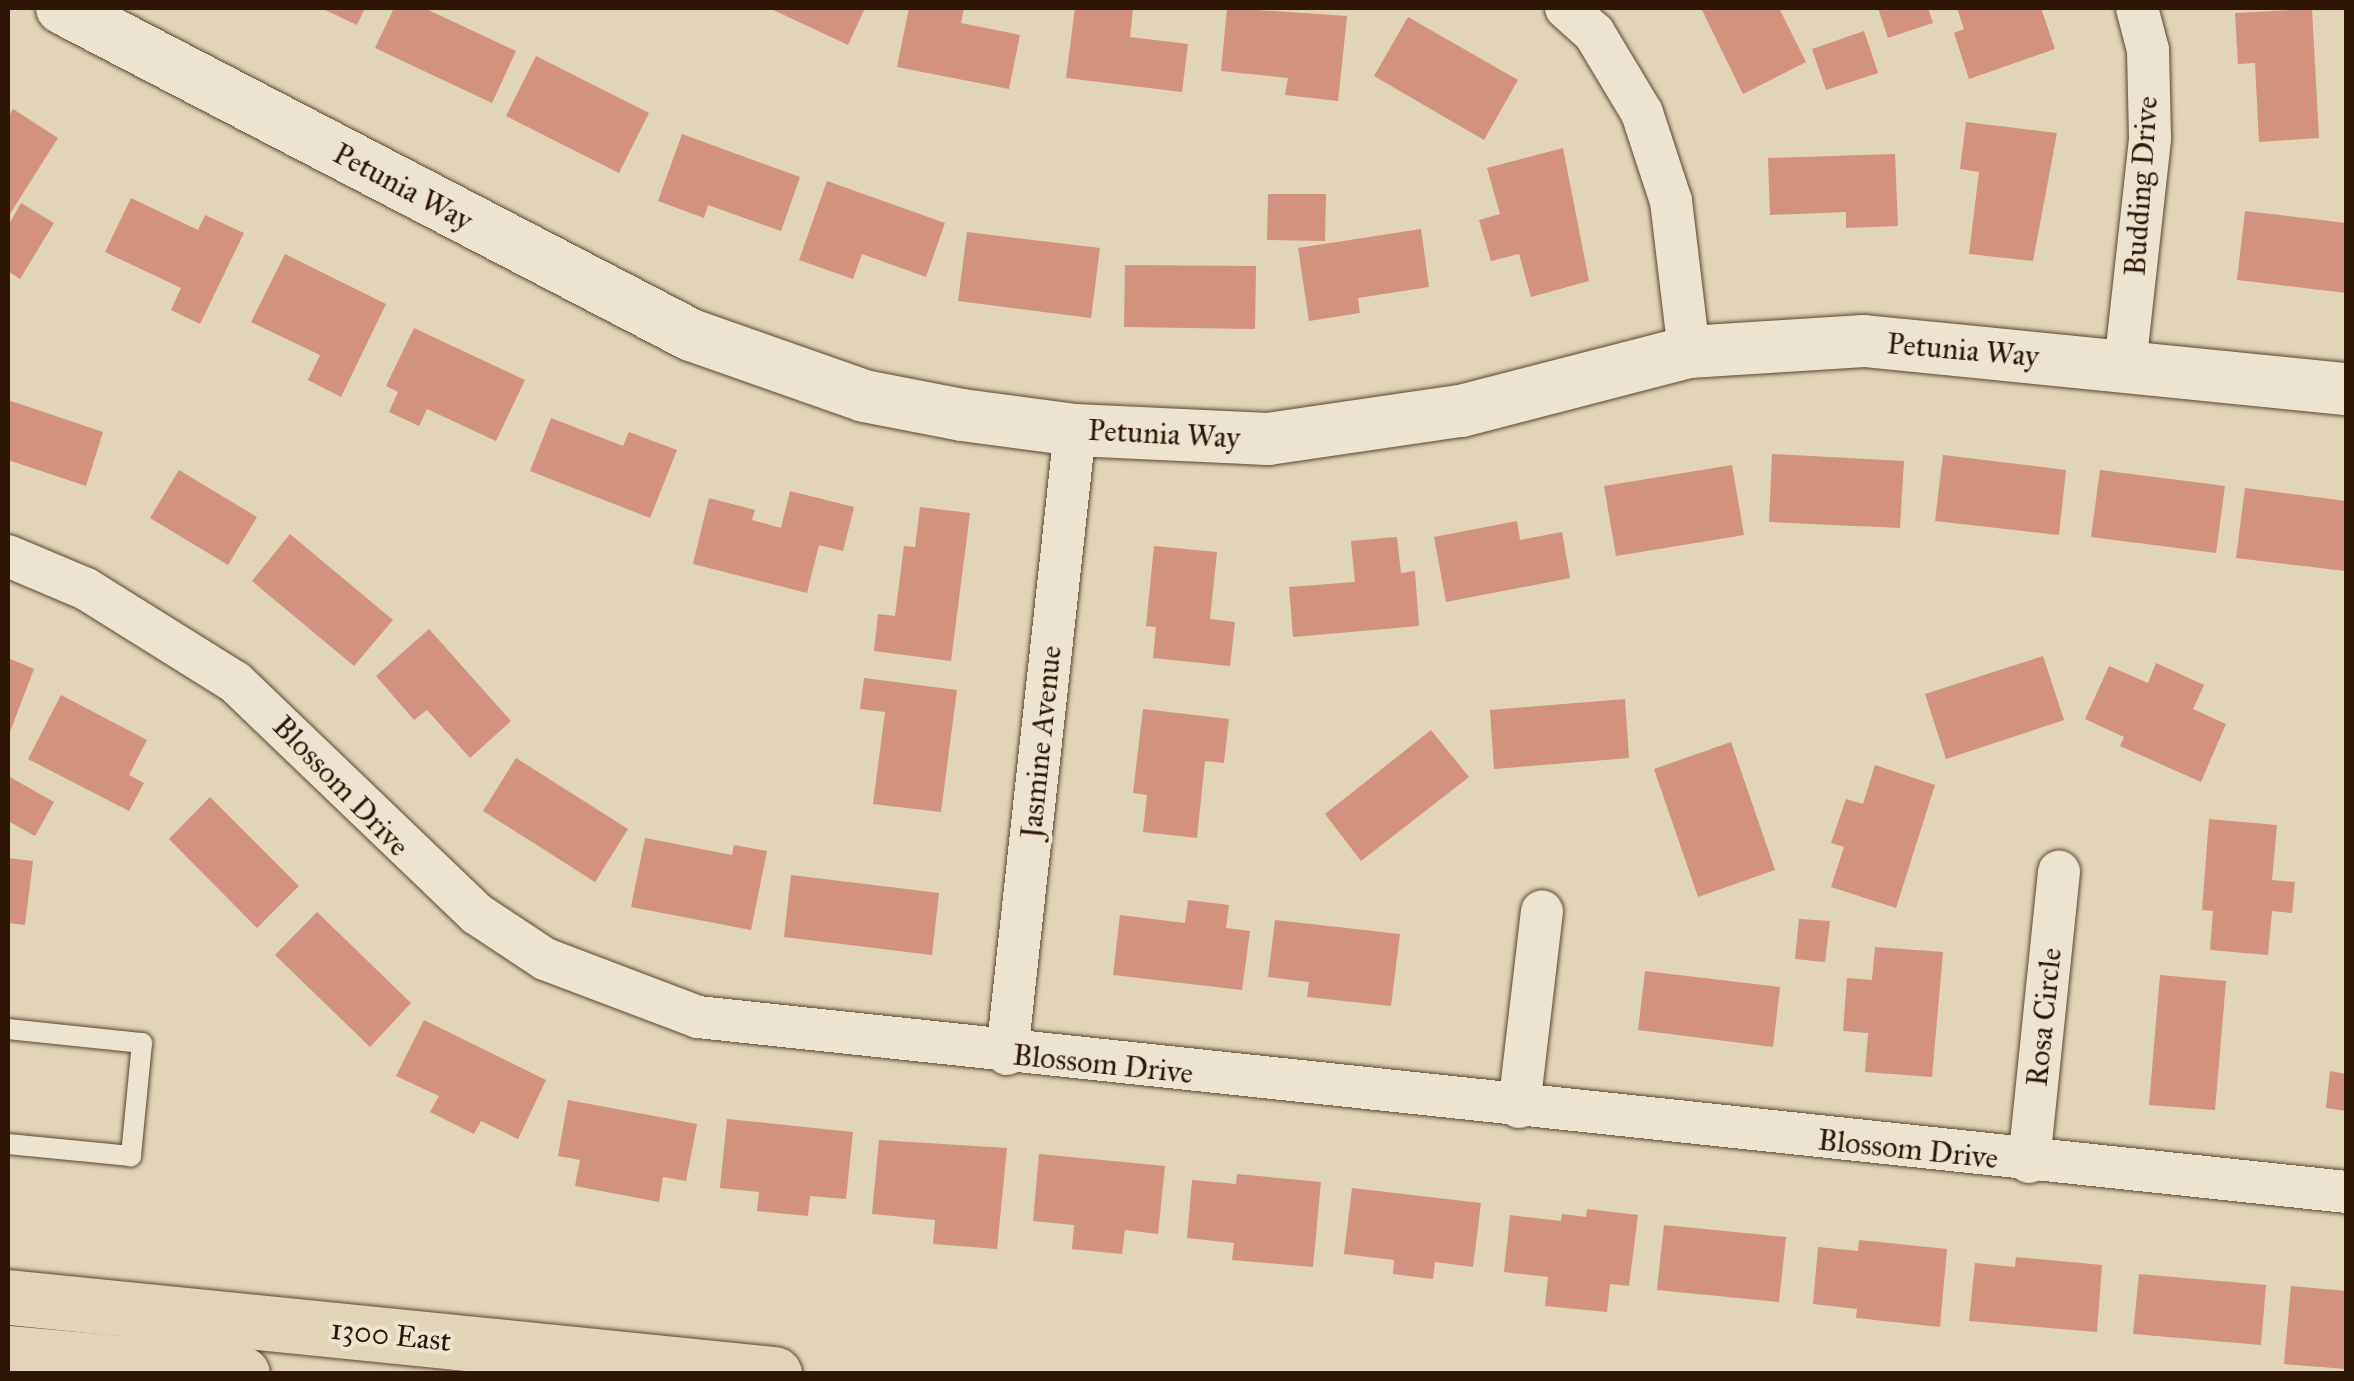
<!DOCTYPE html>
<html>
<head>
<meta charset="utf-8">
<style>
	body { margin:0 }
	#map { position:relative; width:2354px; height:1381px; overflow:hidden; background:#e1d4b8; font-family:"IM FELL Great Primer",serif }
	div>[style] { position:absolute }
	.building>* { inset:0; background:#d3917f }
	.roads { filter:drop-shadow(0 0 2px #5a4632) drop-shadow(0 0 2px #5a4632) }
	.service>* { height:20px; margin:-10px; padding:0 10px; transform-origin:10px; border-radius:10px; background:#ece3d1 }
	.minor>* { height:42px; margin:-21px; padding:0 21px; transform-origin:21px; border-radius:21px; background:#ece3d1 }
	.tertiary>* { height:52px; margin:-26px; padding:0 26px; transform-origin:26px; border-radius:26px; background:#ece3d1 }
	.primary>* { height:55px; margin:-27.5px; padding:0 27.5px; transform-origin:27.5px; border-radius:27.5px; background:#e1d4b8 }
	span { translate:-50% -50%; white-space:nowrap; text-align:center; line-height:1.15; -webkit-text-stroke:8px #ece3d1; paint-order:stroke }
	.street-label { font-size:30px; color:#2d1605 }
	.frame { position:absolute; inset:0; border:10px solid #2d1605; pointer-events:none }
</style>
</head>
<body>
<div id="map">
	<div class="building">
		<i style="clip-path:polygon(321px 8px,365px 8px,357px 25px)"></i>
		<i style="clip-path:polygon(394px 8px,424px 8px,516px 51px,492px 103px,375px 48px)"></i>
		<i style="clip-path:polygon(769px 8px,865px 8px,848px 45px)"></i>
		<i style="clip-path:polygon(909px 8px,964px 8px,961px 23px,1020px 35px,1009px 89px,897px 67px)"></i>
		<i style="clip-path:polygon(1075px 8px,1133px 8px,1130px 37px,1188px 44px,1182px 92px,1066px 78px)"></i>
		<i style="clip-path:polygon(1227px 8px,1347px 16px,1338px 101px,1285px 95px,1288px 78px,1221px 71px)"></i>
		<i style="clip-path:polygon(1701px 8px,1779px 8px,1806px 62px,1743px 94px)"></i>
		<i style="clip-path:polygon(1878px 8px,1928px 8px,1933px 23px,1888px 38px)"></i>
		<i style="clip-path:polygon(1957px 8px,2041px 8px,2055px 49px,1969px 79px,1954px 33px,1964px 29px)"></i>
		<i style="clip-path:polygon(2312px 9px,2319px 138px,2259px 142px,2255px 63px,2238px 64px,2235px 13px)"></i>
		<i style="clip-path:polygon(1408px 17px,1518px 80px,1484px 140px,1374px 76px)"></i>
		<i style="clip-path:polygon(1864px 31px,1878px 73px,1826px 90px,1812px 49px)"></i>
		<i style="clip-path:polygon(536px 56px,649px 113px,619px 173px,506px 116px)"></i>
		<i style="clip-path:polygon(13px 109px,58px 138px,8px 217px,8px 118px)"></i>
		<i style="clip-path:polygon(1966px 122px,2057px 133px,2033px 261px,1969px 254px,1979px 172px,1960px 169px)"></i>
		<i style="clip-path:polygon(682px 134px,800px 177px,781px 231px,708px 205px,704px 218px,658px 201px)"></i>
		<i style="clip-path:polygon(1563px 148px,1589px 281px,1531px 297px,1519px 254px,1491px 261px,1479px 220px,1500px 214px,1487px 168px)"></i>
		<i style="clip-path:polygon(1895px 154px,1898px 226px,1846px 228px,1846px 212px,1770px 215px,1768px 158px)"></i>
		<i style="clip-path:polygon(827px 181px,945px 223px,926px 277px,862px 254px,853px 279px,799px 260px)"></i>
		<i style="clip-path:polygon(1268px 194px,1326px 194px,1325px 241px,1267px 240px)"></i>
		<i style="clip-path:polygon(131px 198px,198px 230px,205px 215px,244px 233px,200px 324px,171px 310px,181px 288px,105px 252px)"></i>
		<i style="clip-path:polygon(21px 203px,54px 223px,20px 279px,8px 271px,8px 226px)"></i>
		<i style="clip-path:polygon(2245px 211px,2346px 223px,2346px 293px,2237px 280px)"></i>
		<i style="clip-path:polygon(1421px 229px,1429px 287px,1358px 298px,1360px 313px,1309px 321px,1298px 248px)"></i>
		<i style="clip-path:polygon(967px 232px,1100px 248px,1091px 318px,958px 301px)"></i>
		<i style="clip-path:polygon(285px 254px,386px 304px,341px 397px,308px 380px,320px 355px,251px 322px)"></i>
		<i style="clip-path:polygon(1125px 265px,1256px 266px,1255px 329px,1124px 327px)"></i>
		<i style="clip-path:polygon(414px 328px,525px 380px,496px 441px,427px 409px,419px 426px,389px 412px,398px 392px,386px 386px)"></i>
		<i style="clip-path:polygon(8px 400px,103px 432px,86px 486px,8px 460px)"></i>
		<i style="clip-path:polygon(551px 418px,623px 446px,629px 432px,677px 450px,650px 518px,530px 471px)"></i>
		<i style="clip-path:polygon(1772px 454px,1904px 461px,1900px 528px,1769px 522px)"></i>
		<i style="clip-path:polygon(1943px 455px,2066px 470px,2059px 535px,1935px 521px)"></i>
		<i style="clip-path:polygon(1732px 465px,1744px 535px,1616px 556px,1604px 486px)"></i>
		<i style="clip-path:polygon(179px 470px,257px 517px,228px 565px,150px 518px)"></i>
		<i style="clip-path:polygon(2100px 470px,2225px 486px,2216px 553px,2091px 537px)"></i>
		<i style="clip-path:polygon(2245px 488px,2346px 501px,2346px 571px,2236px 558px)"></i>
		<i style="clip-path:polygon(790px 491px,854px 507px,843px 551px,819px 545px,807px 593px,693px 564px,709px 498px,755px 510px,752px 520px,781px 528px)"></i>
		<i style="clip-path:polygon(920px 507px,970px 513px,951px 661px,874px 651px,878px 614px,895px 616px,904px 546px,915px 547px)"></i>
		<i style="clip-path:polygon(1517px 521px,1520px 540px,1562px 532px,1570px 578px,1446px 602px,1434px 537px)"></i>
		<i style="clip-path:polygon(290px 534px,393px 620px,354px 666px,252px 581px)"></i>
		<i style="clip-path:polygon(1397px 537px,1401px 573px,1415px 571px,1419px 626px,1293px 637px,1289px 587px,1355px 582px,1351px 541px)"></i>
		<i style="clip-path:polygon(1154px 546px,1217px 552px,1210px 619px,1235px 622px,1230px 666px,1153px 658px,1156px 627px,1146px 626px)"></i>
		<i style="clip-path:polygon(429px 629px,511px 721px,470px 758px,427px 710px,414px 720px,376px 676px)"></i>
		<i style="clip-path:polygon(2043px 656px,2064px 720px,1946px 759px,1925px 694px)"></i>
		<i style="clip-path:polygon(8px 658px,34px 669px,8px 737px)"></i>
		<i style="clip-path:polygon(2156px 663px,2204px 685px,2193px 709px,2226px 724px,2201px 782px,2120px 746px,2124px 737px,2085px 719px,2109px 666px,2148px 683px)"></i>
		<i style="clip-path:polygon(864px 678px,957px 690px,941px 812px,873px 804px,885px 712px,860px 709px)"></i>
		<i style="clip-path:polygon(61px 695px,147px 740px,129px 775px,144px 783px,129px 811px,28px 759px)"></i>
		<i style="clip-path:polygon(1625px 699px,1629px 758px,1494px 769px,1490px 710px)"></i>
		<i style="clip-path:polygon(1143px 709px,1229px 719px,1224px 763px,1205px 761px,1197px 838px,1143px 832px,1147px 795px,1133px 793px)"></i>
		<i style="clip-path:polygon(1431px 730px,1469px 777px,1361px 861px,1325px 814px)"></i>
		<i style="clip-path:polygon(1731px 742px,1775px 870px,1698px 897px,1654px 769px)"></i>
		<i style="clip-path:polygon(516px 758px,628px 829px,595px 882px,483px 811px)"></i>
		<i style="clip-path:polygon(1875px 765px,1935px 785px,1896px 908px,1831px 887px,1844px 847px,1831px 843px,1846px 799px,1863px 804px)"></i>
		<i style="clip-path:polygon(8px 776px,54px 802px,35px 836px,8px 821px)"></i>
		<i style="clip-path:polygon(210px 797px,299px 886px,257px 928px,169px 839px)"></i>
		<i style="clip-path:polygon(2209px 819px,2277px 825px,2272px 880px,2295px 882px,2292px 913px,2272px 911px,2268px 955px,2210px 950px,2213px 911px,2202px 910px)"></i>
		<i style="clip-path:polygon(645px 838px,732px 855px,734px 845px,767px 851px,751px 930px,631px 907px)"></i>
		<i style="clip-path:polygon(8px 858px,33px 861px,25px 925px,8px 923px)"></i>
		<i style="clip-path:polygon(791px 875px,939px 893px,932px 955px,784px 937px)"></i>
		<i style="clip-path:polygon(1188px 900px,1229px 905px,1226px 928px,1250px 931px,1242px 990px,1113px 975px,1120px 915px,1185px 923px)"></i>
		<i style="clip-path:polygon(317px 912px,411px 1003px,370px 1047px,275px 955px)"></i>
		<i style="clip-path:polygon(1799px 919px,1830px 921px,1825px 962px,1795px 959px)"></i>
		<i style="clip-path:polygon(1275px 920px,1400px 934px,1391px 1006px,1307px 997px,1309px 982px,1268px 977px)"></i>
		<i style="clip-path:polygon(1875px 947px,1943px 952px,1932px 1077px,1865px 1072px,1868px 1033px,1843px 1031px,1847px 978px,1872px 980px)"></i>
		<i style="clip-path:polygon(1645px 971px,1780px 987px,1773px 1047px,1638px 1030px)"></i>
		<i style="clip-path:polygon(2160px 975px,2226px 981px,2215px 1110px,2149px 1105px)"></i>
		<i style="clip-path:polygon(424px 1020px,546px 1080px,518px 1139px,481px 1121px,474px 1134px,430px 1112px,439px 1096px,396px 1076px)"></i>
		<i style="clip-path:polygon(2330px 1071px,2346px 1074px,2346px 1111px,2326px 1108px)"></i>
		<i style="clip-path:polygon(568px 1100px,697px 1124px,686px 1181px,663px 1177px,659px 1202px,575px 1186px,580px 1160px,558px 1156px)"></i>
		<i style="clip-path:polygon(727px 1119px,853px 1132px,846px 1199px,810px 1196px,808px 1216px,757px 1211px,759px 1192px,720px 1188px)"></i>
		<i style="clip-path:polygon(879px 1140px,1007px 1148px,997px 1249px,933px 1244px,935px 1220px,872px 1214px)"></i>
		<i style="clip-path:polygon(1039px 1154px,1165px 1166px,1158px 1234px,1125px 1230px,1122px 1254px,1072px 1249px,1074px 1225px,1033px 1221px)"></i>
		<i style="clip-path:polygon(1237px 1174px,1321px 1182px,1313px 1267px,1232px 1260px,1234px 1243px,1187px 1238px,1192px 1180px,1236px 1184px)"></i>
		<i style="clip-path:polygon(1352px 1188px,1481px 1203px,1473px 1267px,1435px 1262px,1433px 1279px,1393px 1274px,1394px 1260px,1344px 1254px)"></i>
		<i style="clip-path:polygon(1587px 1209px,1638px 1215px,1629px 1286px,1610px 1284px,1607px 1312px,1545px 1306px,1548px 1277px,1504px 1272px,1510px 1215px,1561px 1221px,1562px 1214px,1586px 1217px)"></i>
		<i style="clip-path:polygon(1664px 1225px,1786px 1237px,1779px 1302px,1657px 1290px)"></i>
		<i style="clip-path:polygon(1859px 1240px,1947px 1249px,1940px 1327px,1856px 1318px,1857px 1309px,1813px 1304px,1818px 1247px,1858px 1251px)"></i>
		<i style="clip-path:polygon(2016px 1257px,2102px 1265px,2097px 1332px,1969px 1321px,1975px 1263px,2015px 1267px)"></i>
		<i style="clip-path:polygon(2139px 1274px,2266px 1285px,2261px 1345px,2133px 1334px)"></i>
		<i style="clip-path:polygon(2291px 1286px,2346px 1291px,2346px 1369px,2284px 1364px)"></i>
	</div>
	<div class="roads">
		<div class="service">
			<i style="left:8px;top:1029px;width:135px;rotate:6deg"></i>
			<i style="left:142px;top:1043px;width:114px;rotate:95.6deg"></i>
			<i style="left:131px;top:1156px;width:124px;rotate:-174.4deg"></i>
		</div>
		<div class="minor">
			<i style="left:1566px;top:8px;width:38px;rotate:42deg"></i>
			<i style="left:1594px;top:33px;width:93px;rotate:59deg"></i>
			<i style="left:1642px;top:113px;width:93px;rotate:71.8deg"></i>
			<i style="left:1671px;top:201px;width:152px;rotate:83.2deg"></i>
			<i style="left:2125px;top:366px;width:229px;rotate:-83.7deg"></i>
			<i style="left:2150px;top:138px;width:88px;rotate:-91.3deg"></i>
			<i style="left:2148px;top:50px;width:43px;rotate:-104.7deg"></i>
			<i style="left:8px;top:556px;width:85px;rotate:22.9deg"></i>
			<i style="left:86px;top:589px;width:176px;rotate:32deg"></i>
			<i style="left:235px;top:682px;width:335px;rotate:43.8deg"></i>
			<i style="left:477px;top:914px;width:82px;rotate:33.5deg"></i>
			<i style="left:545px;top:959px;width:164px;rotate:20.8deg"></i>
			<i style="left:698px;top:1017px;width:1657px;rotate:6.06deg"></i>
			<i style="left:1007px;top:1054px;width:628px;rotate:-83.78deg"></i>
			<i style="left:1519px;top:1107px;width:197px;rotate:-83.3deg"></i>
			<i style="left:2029px;top:1162px;width:292px;rotate:-84.1deg"></i>
		</div>
		<div class="tertiary">
			<i style="left:62px;top:8px;width:709px;rotate:27.47deg"></i>
			<i style="left:691px;top:335px;width:183px;rotate:19.4deg"></i>
			<i style="left:864px;top:396px;width:100px;rotate:11deg"></i>
			<i style="left:962px;top:415px;width:114px;rotate:7.6deg"></i>
			<i style="left:1075px;top:430px;width:193px;rotate:2.7deg"></i>
			<i style="left:1268px;top:439px;width:195px;rotate:-8.3deg"></i>
			<i style="left:1461px;top:411px;width:236px;rotate:-14.5deg"></i>
			<i style="left:1689px;top:352px;width:175px;rotate:-3.6deg"></i>
			<i style="left:1864px;top:341px;width:484px;rotate:5.7deg"></i>
		</div>
		<div class="primary">
			<i style="left:8px;top:1297px;width:770px;rotate:5.74deg"></i>
			<i style="left:8px;top:1353px;width:235px;rotate:5.1deg"></i>
		</div>
	</div>
	<div class="street-label">
		<span style="left:2141px;top:186px;rotate:-86deg">Budding Drive</span>
		<span style="left:403px;top:187px;rotate:28deg">Petunia Way</span>
		<span style="left:1963px;top:350px;rotate:5deg">Petunia Way</span>
		<span style="left:1164px;top:434px;rotate:3deg">Petunia Way</span>
		<span style="left:1041px;top:742px;rotate:-84deg">Jasmine Avenue</span>
		<span style="left:341px;top:786px;rotate:46deg">Blossom Drive</span>
		<span style="left:2044px;top:1017px;rotate:-84deg">Rosa Circle</span>
		<span style="left:1103px;top:1064px;rotate:6deg">Blossom Drive</span>
		<span style="left:1908px;top:1149px;rotate:6deg">Blossom Drive</span>
		<span style="left:391px;top:1335px;rotate:6deg">1300 East</span>
	</div>
	<div class="frame"></div>
</div>
</body>
</html>
